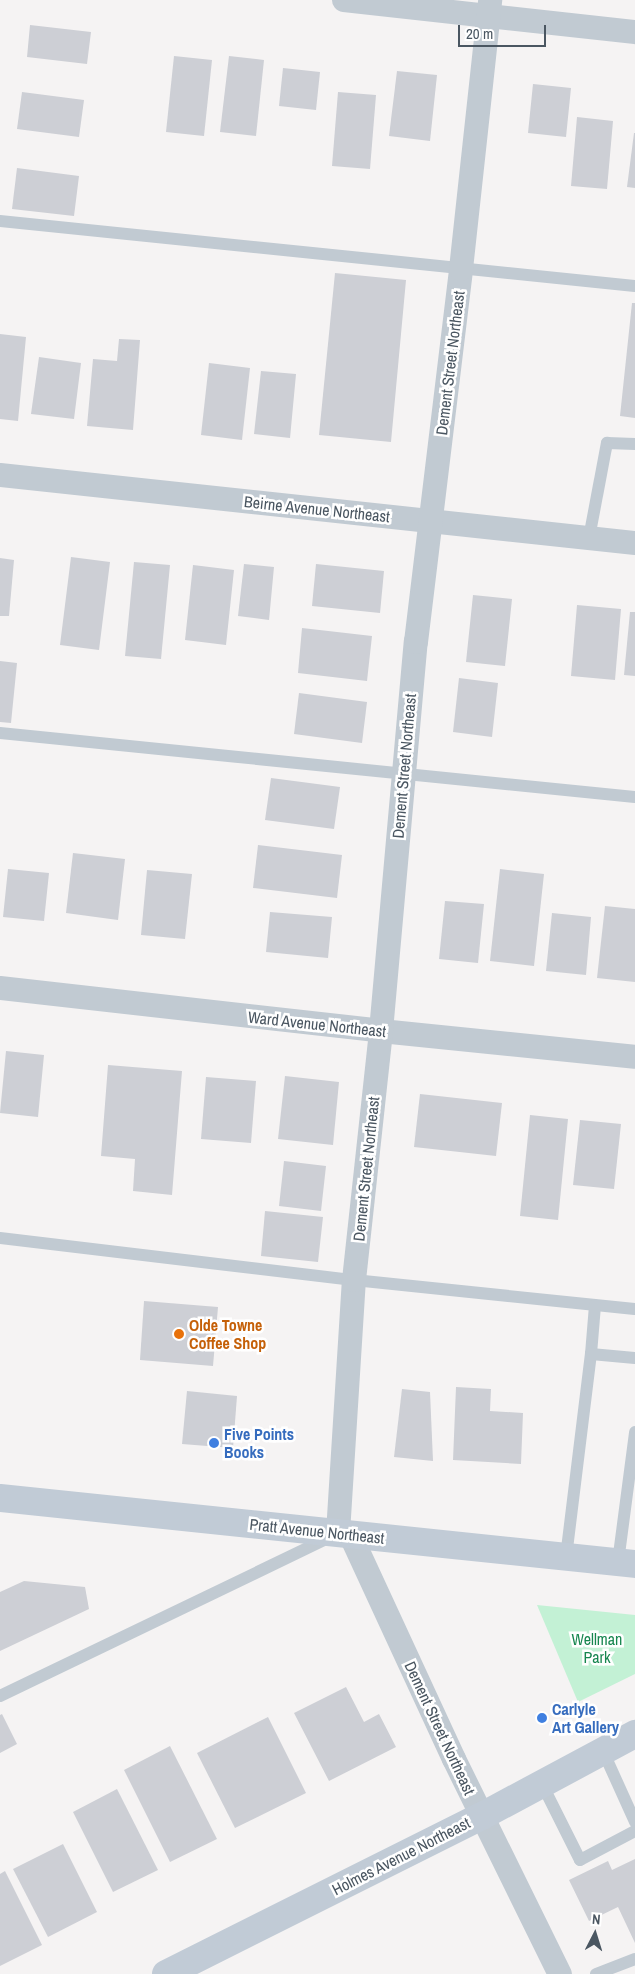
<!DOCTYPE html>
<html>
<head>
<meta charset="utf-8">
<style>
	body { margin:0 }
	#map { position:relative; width:635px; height:1974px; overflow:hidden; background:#f5f3f3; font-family:"Archivo Narrow",sans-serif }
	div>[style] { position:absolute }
	.green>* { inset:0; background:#c3f1d5 }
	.building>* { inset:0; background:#cdcfd5 }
	.service>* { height:12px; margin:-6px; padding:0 6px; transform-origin:6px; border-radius:6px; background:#c1cad2 }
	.minor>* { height:24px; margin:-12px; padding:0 12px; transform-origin:12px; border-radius:12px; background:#c1cad2 }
	.secondary>* { height:28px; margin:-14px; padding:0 14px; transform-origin:14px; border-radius:14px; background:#c1cbd6 }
	.dots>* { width:14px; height:14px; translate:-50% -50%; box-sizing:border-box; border:2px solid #fff; border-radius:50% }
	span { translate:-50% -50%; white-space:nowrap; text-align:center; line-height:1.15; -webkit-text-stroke:5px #fff; paint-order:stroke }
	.street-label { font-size:16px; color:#4a5661 }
	.food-label { font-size:16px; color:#c56008; font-weight:700 }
	.left { translate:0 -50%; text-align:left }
	.shop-label { font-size:16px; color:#366cbe; font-weight:700 }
	.park-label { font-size:16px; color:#17864f }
	.north { position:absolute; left:570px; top:1909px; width:50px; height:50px; -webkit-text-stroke:4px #fff; paint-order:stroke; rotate:5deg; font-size:14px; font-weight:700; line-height:20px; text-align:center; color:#4a5661 }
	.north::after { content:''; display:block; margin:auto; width:18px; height:22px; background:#4a5661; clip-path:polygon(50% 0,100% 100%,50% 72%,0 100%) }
	.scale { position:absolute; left:458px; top:25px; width:88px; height:22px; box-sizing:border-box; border:2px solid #4a5661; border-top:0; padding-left:6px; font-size:15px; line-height:18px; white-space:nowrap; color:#4a5661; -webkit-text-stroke:4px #fff; paint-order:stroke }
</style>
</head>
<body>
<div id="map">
	<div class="green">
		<i style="clip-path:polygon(537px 1605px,635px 1615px,635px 1674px,578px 1702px)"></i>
	</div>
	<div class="building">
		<i style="clip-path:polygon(30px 25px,91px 32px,87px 64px,27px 57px)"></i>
		<i style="clip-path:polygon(174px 56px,212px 60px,204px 136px,166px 132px)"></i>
		<i style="clip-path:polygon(229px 56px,264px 60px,256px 136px,220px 132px)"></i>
		<i style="clip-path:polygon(283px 68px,320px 72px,316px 110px,279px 106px)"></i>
		<i style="clip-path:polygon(397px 71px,437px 75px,430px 141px,389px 136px)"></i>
		<i style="clip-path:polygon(533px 84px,571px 88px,566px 137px,528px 133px)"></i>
		<i style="clip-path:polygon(22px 92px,84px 100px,79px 137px,17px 129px)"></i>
		<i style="clip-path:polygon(338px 92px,376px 95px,370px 169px,332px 166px)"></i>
		<i style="clip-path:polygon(577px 117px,613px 121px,607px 189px,571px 186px)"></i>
		<i style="clip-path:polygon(634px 133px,635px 133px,635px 188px,627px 187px)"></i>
		<i style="clip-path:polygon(17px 168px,79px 176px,74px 216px,12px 209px)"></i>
		<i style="clip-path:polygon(335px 273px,406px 280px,391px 442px,319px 435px)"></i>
		<i style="clip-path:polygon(632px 303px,635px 303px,635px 418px,620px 416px)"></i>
		<i style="clip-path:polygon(0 334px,26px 337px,18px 421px,0 419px)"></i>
		<i style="clip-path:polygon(119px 339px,140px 340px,133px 430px,87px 426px,93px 359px,117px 361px)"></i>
		<i style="clip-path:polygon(39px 357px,81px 363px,74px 419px,31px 414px)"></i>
		<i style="clip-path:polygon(209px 363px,250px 368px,242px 440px,201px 435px)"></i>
		<i style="clip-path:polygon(261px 371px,296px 374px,290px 438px,254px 434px)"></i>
		<i style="clip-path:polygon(71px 557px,110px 562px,99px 650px,60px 645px)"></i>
		<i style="clip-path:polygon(0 558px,14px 560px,9px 616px,0 616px)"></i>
		<i style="clip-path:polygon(134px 562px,170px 565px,161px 659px,125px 656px)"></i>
		<i style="clip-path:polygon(244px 564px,274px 567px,269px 620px,238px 616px)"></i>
		<i style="clip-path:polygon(316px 564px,384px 571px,380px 613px,312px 606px)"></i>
		<i style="clip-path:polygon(193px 565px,234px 570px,226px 645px,185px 640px)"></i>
		<i style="clip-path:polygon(473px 595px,512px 599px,505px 666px,466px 662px)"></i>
		<i style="clip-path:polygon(577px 605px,621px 609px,615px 680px,571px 676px)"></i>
		<i style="clip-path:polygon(630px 612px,635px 612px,635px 676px,624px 675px)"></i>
		<i style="clip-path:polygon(302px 628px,372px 636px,367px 681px,298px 673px)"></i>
		<i style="clip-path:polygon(0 661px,17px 663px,11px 723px,0 722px)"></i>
		<i style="clip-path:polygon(459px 678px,498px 683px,492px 737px,453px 732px)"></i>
		<i style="clip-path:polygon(299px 693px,367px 702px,362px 743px,294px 734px)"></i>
		<i style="clip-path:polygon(271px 778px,340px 787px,334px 829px,265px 820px)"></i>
		<i style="clip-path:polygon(258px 845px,342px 855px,337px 898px,253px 888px)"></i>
		<i style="clip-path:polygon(73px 853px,125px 859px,118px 920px,66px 913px)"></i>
		<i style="clip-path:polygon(8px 869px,49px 873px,44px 921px,3px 917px)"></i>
		<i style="clip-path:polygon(500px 869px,544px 874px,534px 966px,490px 961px)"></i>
		<i style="clip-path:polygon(147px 870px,192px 874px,185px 939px,141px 935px)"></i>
		<i style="clip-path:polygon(445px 901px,484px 904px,478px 963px,439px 959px)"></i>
		<i style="clip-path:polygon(605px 906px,635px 909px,635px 982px,597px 978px)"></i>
		<i style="clip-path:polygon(270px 912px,332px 917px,328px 958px,266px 952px)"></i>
		<i style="clip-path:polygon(552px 913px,591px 917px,586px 975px,546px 971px)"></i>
		<i style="clip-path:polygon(6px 1051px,44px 1055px,38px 1117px,0 1113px)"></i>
		<i style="clip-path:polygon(108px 1065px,182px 1071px,172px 1195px,133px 1191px,135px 1159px,101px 1156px)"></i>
		<i style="clip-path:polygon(285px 1076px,339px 1082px,333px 1145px,278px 1139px)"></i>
		<i style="clip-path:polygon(206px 1077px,256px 1081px,251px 1143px,201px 1139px)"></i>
		<i style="clip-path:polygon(420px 1094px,502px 1103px,496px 1156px,414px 1147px)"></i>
		<i style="clip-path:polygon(530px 1115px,568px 1119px,558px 1220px,520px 1216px)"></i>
		<i style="clip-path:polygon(580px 1120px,621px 1124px,614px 1189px,573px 1185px)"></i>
		<i style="clip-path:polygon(284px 1161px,326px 1166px,321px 1211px,279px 1206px)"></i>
		<i style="clip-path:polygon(265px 1211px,323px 1217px,318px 1262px,261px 1256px)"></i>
		<i style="clip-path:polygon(144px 1301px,218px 1307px,213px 1366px,140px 1360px)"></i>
		<i style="clip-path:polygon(456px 1387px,491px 1389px,490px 1411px,523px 1413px,521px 1464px,453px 1460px)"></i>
		<i style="clip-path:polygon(402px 1389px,430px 1392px,433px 1461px,394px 1457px)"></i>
		<i style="clip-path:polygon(187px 1391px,237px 1396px,233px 1448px,182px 1444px)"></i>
		<i style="clip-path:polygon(24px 1581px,85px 1587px,89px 1609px,0 1651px,0 1592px)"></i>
		<i style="clip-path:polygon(346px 1687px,364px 1722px,379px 1714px,396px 1747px,329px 1781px,294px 1713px)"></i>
		<i style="clip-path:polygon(2px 1714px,17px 1744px,0 1753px,0 1715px)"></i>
		<i style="clip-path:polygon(268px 1717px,306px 1793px,235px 1828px,197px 1753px)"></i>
		<i style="clip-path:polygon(170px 1746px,217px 1839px,170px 1862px,124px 1770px)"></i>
		<i style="clip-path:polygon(117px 1789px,158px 1870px,113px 1892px,73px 1812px)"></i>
		<i style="clip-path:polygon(63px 1844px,97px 1912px,48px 1937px,13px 1869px)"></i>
		<i style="clip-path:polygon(635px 1859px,635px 1943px,618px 1907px,589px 1921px,569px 1880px,608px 1861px,612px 1870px)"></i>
		<i style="clip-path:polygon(5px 1871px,42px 1945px,0 1966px,0 1874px)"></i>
	</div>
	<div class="service">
		<i style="left:0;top:221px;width:638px;rotate:5.84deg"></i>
		<i style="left:589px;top:538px;width:97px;rotate:-79.3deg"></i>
		<i style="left:607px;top:443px;width:28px;rotate:2deg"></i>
		<i style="left:0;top:733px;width:638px;rotate:5.76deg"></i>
		<i style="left:0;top:1238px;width:356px;rotate:6.8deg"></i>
		<i style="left:354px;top:1280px;width:282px;rotate:5.9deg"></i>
		<i style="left:591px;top:1354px;width:49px;rotate:-85.3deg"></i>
		<i style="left:566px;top:1557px;width:205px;rotate:-83deg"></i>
		<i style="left:591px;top:1354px;width:44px;rotate:5.2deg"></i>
		<i style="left:618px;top:1562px;width:131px;rotate:-82.5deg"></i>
		<i style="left:0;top:1696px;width:365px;rotate:-25.7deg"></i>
		<i style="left:603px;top:1751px;width:78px;rotate:65.7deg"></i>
		<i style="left:542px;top:1784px;width:85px;rotate:63.4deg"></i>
		<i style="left:580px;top:1860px;width:62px;rotate:-27.8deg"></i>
		<i style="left:596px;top:1974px;width:42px;rotate:-21deg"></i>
	</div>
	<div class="minor">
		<i style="left:344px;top:0;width:293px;rotate:6.3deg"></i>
		<i style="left:0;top:475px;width:639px;rotate:6.11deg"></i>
		<i style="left:0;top:988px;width:383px;rotate:6.4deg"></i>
		<i style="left:381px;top:1031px;width:255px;rotate:5.8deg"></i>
		<i style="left:338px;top:1533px;width:254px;rotate:-86.4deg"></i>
		<i style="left:354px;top:1280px;width:250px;rotate:-83.8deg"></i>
		<i style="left:381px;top:1031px;width:391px;rotate:-84.9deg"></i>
		<i style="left:416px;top:642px;width:376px;rotate:-83.1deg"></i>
		<i style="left:461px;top:269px;width:271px;rotate:-83.8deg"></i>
		<i style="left:350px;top:1534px;width:248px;rotate:65.2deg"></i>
		<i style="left:454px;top:1759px;width:240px;rotate:63.8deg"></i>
	</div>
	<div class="secondary">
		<i style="left:0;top:1498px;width:638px;rotate:5.93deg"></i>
		<i style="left:166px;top:1974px;width:353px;rotate:-26.6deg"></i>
		<i style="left:482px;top:1816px;width:174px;rotate:-28.2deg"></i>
	</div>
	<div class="dots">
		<i style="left:179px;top:1334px;background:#e8710a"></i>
		<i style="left:214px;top:1443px;background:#3f7fe0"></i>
		<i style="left:542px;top:1718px;background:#3f7fe0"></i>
	</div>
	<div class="street-label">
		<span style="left:450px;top:363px;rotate:-83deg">Dement Street Northeast</span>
		<span style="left:317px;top:509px;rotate:6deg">Beirne Avenue Northeast</span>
		<span style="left:404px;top:766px;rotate:-85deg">Dement Street Northeast</span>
		<span style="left:317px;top:1024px;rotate:6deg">Ward Avenue Northeast</span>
		<span style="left:366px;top:1169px;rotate:-84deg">Dement Street Northeast</span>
		<span style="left:317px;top:1531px;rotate:6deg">Pratt Avenue Northeast</span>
		<span style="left:440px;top:1728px;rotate:65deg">Dement Street Northeast</span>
		<span style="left:401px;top:1856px;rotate:-27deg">Holmes Avenue Northeast</span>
	</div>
	<div class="food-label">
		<span class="left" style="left:189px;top:1334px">Olde Towne<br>Coffee Shop</span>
	</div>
	<div class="shop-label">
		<span class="left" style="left:224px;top:1443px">Five Points<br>Books</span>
		<span class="left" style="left:552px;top:1718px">Carlyle<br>Art Gallery</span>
	</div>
	<div class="park-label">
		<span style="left:597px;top:1648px">Wellman<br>Park</span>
	</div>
	<div class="north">N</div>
	<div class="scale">20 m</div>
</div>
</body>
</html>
